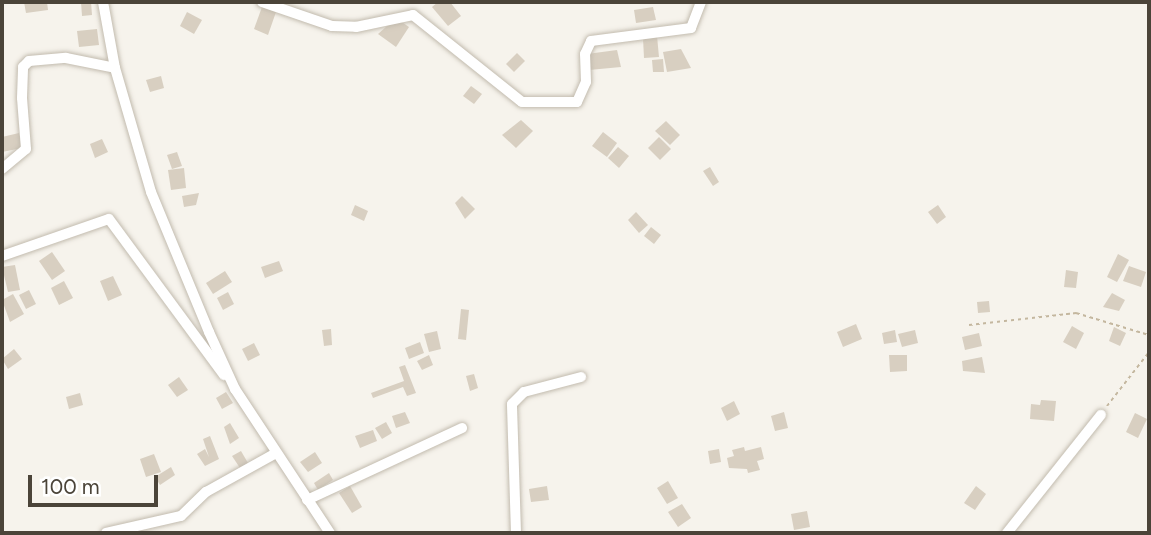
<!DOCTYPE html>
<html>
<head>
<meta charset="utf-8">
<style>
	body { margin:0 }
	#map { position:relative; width:1151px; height:535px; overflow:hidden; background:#f6f3ec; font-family:Figtree,sans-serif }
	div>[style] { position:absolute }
	.building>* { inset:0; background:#d8cfc1 }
	.path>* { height:2px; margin-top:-1px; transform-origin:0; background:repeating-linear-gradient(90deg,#c4b79f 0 3.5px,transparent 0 7px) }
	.roads { filter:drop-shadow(0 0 2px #c2bbae) drop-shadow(0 0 2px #c2bbae) }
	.minor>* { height:10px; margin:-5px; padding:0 5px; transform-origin:5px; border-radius:5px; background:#fff }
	span { translate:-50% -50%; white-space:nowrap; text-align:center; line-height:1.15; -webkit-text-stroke:5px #fff; paint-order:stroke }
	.frame { position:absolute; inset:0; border:4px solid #4b4439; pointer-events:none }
	.scale { position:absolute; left:28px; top:475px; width:130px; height:32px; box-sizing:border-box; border:4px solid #4b4439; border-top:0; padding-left:9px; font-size:21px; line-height:24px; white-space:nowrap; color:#4b4439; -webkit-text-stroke:5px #fff; paint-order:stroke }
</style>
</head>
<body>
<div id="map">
	<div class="building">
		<i style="clip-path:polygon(24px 2px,47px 2px,48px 10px,26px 13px)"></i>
		<i style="clip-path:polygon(81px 2px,91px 2px,92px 15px,82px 16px)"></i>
		<i style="clip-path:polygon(438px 2px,450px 2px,461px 16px,448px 26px,432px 7px)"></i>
		<i style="clip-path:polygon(262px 7px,276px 12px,268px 35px,254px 29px)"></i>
		<i style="clip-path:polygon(653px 7px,656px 20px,636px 23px,634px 10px)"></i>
		<i style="clip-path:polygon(187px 12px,202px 20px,194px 34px,180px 26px)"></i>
		<i style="clip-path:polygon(396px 18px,409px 27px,396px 47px,378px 34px)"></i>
		<i style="clip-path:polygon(97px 29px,99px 45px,79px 47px,77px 31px)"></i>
		<i style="clip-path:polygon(657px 36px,659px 57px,644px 58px,643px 38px)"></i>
		<i style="clip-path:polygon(681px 49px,691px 68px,667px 72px,663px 52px)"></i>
		<i style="clip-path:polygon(617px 50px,621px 67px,589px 70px,587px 54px)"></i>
		<i style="clip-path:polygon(517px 53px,525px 61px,514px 72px,506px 64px)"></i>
		<i style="clip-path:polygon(663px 59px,664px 72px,653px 72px,652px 60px)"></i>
		<i style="clip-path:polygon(161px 76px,164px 88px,150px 92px,146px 80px)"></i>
		<i style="clip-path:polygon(471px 86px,482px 94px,474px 104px,463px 96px)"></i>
		<i style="clip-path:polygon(521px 120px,533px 131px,516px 148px,502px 135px)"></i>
		<i style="clip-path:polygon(666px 121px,680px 135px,670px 145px,655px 131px)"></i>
		<i style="clip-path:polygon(603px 132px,617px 143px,607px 157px,592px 146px)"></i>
		<i style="clip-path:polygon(19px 133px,22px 148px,2px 152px,2px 137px)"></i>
		<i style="clip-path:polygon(659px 137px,671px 149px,660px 160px,648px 148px)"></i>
		<i style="clip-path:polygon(102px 139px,108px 152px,95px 158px,90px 144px)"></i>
		<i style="clip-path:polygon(618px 147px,629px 156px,619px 168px,608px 158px)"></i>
		<i style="clip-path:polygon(177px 152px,182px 166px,172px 169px,167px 155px)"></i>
		<i style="clip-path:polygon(710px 167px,719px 182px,713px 186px,703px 171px)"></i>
		<i style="clip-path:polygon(184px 168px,186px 188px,171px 190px,168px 170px)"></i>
		<i style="clip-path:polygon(199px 193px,196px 205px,184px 207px,182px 196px)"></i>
		<i style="clip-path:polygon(462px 196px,475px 209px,465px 219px,455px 203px)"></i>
		<i style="clip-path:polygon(355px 205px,368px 211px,364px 221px,351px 215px)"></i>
		<i style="clip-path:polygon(938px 205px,946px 217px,937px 224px,928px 212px)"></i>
		<i style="clip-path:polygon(636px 212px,648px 225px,639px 233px,628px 220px)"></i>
		<i style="clip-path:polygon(651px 227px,661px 235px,654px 244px,644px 236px)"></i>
		<i style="clip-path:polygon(52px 252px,65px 271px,52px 280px,39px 261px)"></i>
		<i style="clip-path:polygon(1118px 254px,1129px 260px,1117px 282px,1107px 277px)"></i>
		<i style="clip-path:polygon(279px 261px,283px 271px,265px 278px,261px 267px)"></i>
		<i style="clip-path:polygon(15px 265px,20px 290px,8px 292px,2px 267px)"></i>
		<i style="clip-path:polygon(1129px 266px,1146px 272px,1141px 287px,1123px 281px)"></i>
		<i style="clip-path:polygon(1066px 270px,1078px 272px,1076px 288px,1064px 287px)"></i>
		<i style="clip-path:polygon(225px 271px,232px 282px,213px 294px,206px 283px)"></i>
		<i style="clip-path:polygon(113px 276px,122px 295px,108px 301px,100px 281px)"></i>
		<i style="clip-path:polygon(64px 281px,73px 298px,59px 305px,51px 288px)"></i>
		<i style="clip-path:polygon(29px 290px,36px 304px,26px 309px,19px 295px)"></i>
		<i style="clip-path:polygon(228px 292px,234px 304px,223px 310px,217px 298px)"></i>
		<i style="clip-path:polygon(1112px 293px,1125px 300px,1119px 311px,1103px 307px)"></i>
		<i style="clip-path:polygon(13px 294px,24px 314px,10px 322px,2px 300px)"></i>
		<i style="clip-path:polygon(989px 301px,990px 312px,978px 313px,977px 302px)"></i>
		<i style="clip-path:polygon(461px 309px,469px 310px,466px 340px,458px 339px)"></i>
		<i style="clip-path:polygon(856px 324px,862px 339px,843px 347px,837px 332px)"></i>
		<i style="clip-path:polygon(1072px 326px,1084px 333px,1076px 349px,1063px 342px)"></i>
		<i style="clip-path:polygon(1114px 327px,1126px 333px,1120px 346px,1109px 341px)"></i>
		<i style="clip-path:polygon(331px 329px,332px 345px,324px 346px,322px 330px)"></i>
		<i style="clip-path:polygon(895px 330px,897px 342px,884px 344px,882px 333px)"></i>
		<i style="clip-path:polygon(915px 330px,918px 343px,902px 347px,898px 334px)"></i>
		<i style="clip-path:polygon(437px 331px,441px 349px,429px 352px,424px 334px)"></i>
		<i style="clip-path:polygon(979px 333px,982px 346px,965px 350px,962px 337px)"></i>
		<i style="clip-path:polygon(420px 342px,424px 353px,409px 359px,405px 348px)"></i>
		<i style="clip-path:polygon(254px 343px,260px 355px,248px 361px,242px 349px)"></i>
		<i style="clip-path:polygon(14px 349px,22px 359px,8px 369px,2px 359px)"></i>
		<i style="clip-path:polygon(429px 355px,433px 365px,422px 370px,417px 361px)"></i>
		<i style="clip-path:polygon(889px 355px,907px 355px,907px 371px,890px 372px)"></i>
		<i style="clip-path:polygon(982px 357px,985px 373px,963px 371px,962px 361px)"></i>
		<i style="clip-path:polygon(405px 365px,416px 393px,407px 396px,403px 387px,373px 398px,371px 393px,404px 381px,399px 367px)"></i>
		<i style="clip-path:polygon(474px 374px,478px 388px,470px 391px,466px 376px)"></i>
		<i style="clip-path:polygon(179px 377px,188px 390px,177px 397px,168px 385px)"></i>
		<i style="clip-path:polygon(226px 392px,233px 403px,222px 409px,216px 398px)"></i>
		<i style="clip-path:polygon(80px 393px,83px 405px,69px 409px,66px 397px)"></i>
		<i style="clip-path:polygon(1041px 400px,1056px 401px,1054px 421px,1030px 419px,1031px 404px,1040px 405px)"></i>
		<i style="clip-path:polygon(734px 401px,740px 414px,727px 421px,721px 408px)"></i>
		<i style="clip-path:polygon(405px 412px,410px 423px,396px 428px,392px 416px)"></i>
		<i style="clip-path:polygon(784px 412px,788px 428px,775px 431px,771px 416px)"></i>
		<i style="clip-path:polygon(1135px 413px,1147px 419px,1138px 438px,1126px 432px)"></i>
		<i style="clip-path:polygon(386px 422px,392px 433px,382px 439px,375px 428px)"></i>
		<i style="clip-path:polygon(230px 423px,239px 438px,230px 444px,224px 427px)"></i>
		<i style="clip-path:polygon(373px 430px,377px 441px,360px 448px,355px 436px)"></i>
		<i style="clip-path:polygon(210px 436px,219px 459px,205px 466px,197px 454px,205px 449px,209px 457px,203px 439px)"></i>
		<i style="clip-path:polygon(744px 447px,745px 451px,761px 447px,764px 459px,757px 461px,760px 470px,748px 473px,747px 469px,729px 468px,727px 458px,734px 456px,732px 450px)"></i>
		<i style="clip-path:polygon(719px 449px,721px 462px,710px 464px,708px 451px)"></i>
		<i style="clip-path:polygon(241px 451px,248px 463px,240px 468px,232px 456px)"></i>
		<i style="clip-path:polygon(315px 452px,322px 463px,308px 472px,300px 462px)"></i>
		<i style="clip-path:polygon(154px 454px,161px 472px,146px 477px,140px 459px)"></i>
		<i style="clip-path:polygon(171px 467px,175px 475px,160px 485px,155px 477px)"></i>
		<i style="clip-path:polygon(329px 473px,333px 480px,318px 490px,314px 483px)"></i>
		<i style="clip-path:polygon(668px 481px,678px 498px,667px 504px,657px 488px)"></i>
		<i style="clip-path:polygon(350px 486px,362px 507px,352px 513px,339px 493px)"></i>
		<i style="clip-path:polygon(547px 486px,549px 500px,531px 502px,529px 489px)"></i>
		<i style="clip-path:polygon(976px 486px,986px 494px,975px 510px,964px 503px)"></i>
		<i style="clip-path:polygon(682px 504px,691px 518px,678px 527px,668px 512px)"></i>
		<i style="clip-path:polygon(807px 511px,810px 527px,794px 530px,791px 514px)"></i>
	</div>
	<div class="path">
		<i style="left:969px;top:325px;width:108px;rotate:-6.4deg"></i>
		<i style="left:1076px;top:313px;width:76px;rotate:16.8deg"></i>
		<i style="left:1107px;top:406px;width:68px;rotate:-52.1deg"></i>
	</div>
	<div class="roads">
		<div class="minor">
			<i style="left:103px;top:2px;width:67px;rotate:79.7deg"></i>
			<i style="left:115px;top:68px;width:129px;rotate:73.8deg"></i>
			<i style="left:151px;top:192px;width:152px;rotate:67.5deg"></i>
			<i style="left:209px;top:332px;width:63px;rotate:65.5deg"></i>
			<i style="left:235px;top:389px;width:173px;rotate:56.6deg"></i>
			<i style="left:262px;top:2px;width:74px;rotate:18.9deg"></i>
			<i style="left:332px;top:26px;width:24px;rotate:2deg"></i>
			<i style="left:356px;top:27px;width:58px;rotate:-11.9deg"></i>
			<i style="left:413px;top:15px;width:139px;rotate:38.6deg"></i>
			<i style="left:522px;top:102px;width:55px"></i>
			<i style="left:577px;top:102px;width:22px;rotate:-66deg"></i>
			<i style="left:586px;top:82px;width:28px;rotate:-92deg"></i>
			<i style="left:585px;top:54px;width:14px;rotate:-65deg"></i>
			<i style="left:591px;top:41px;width:101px;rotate:-7.4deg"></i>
			<i style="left:691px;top:28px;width:28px;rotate:-69deg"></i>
			<i style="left:2px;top:169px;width:31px;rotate:-40deg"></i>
			<i style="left:26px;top:149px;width:51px;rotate:-94.5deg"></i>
			<i style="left:22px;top:98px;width:31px;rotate:-88deg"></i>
			<i style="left:23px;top:67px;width:8px;rotate:-45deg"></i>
			<i style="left:29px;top:61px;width:37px;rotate:-5deg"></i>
			<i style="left:66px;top:58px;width:50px;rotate:11.5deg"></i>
			<i style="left:2px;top:256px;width:113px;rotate:-19.1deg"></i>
			<i style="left:109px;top:219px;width:194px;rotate:53.6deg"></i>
			<i style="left:307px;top:500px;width:171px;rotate:-24.9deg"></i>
			<i style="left:106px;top:533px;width:77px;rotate:-12.8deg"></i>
			<i style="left:181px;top:516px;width:35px;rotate:-44deg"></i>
			<i style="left:206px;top:492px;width:80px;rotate:-29.1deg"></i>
			<i style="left:516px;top:533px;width:129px;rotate:-91.8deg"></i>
			<i style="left:512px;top:404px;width:17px;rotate:-45deg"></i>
			<i style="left:524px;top:392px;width:59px;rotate:-14.7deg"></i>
			<i style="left:1007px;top:533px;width:151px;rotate:-51.5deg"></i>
		</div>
	</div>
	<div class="frame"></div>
	<div class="scale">100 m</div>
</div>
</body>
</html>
